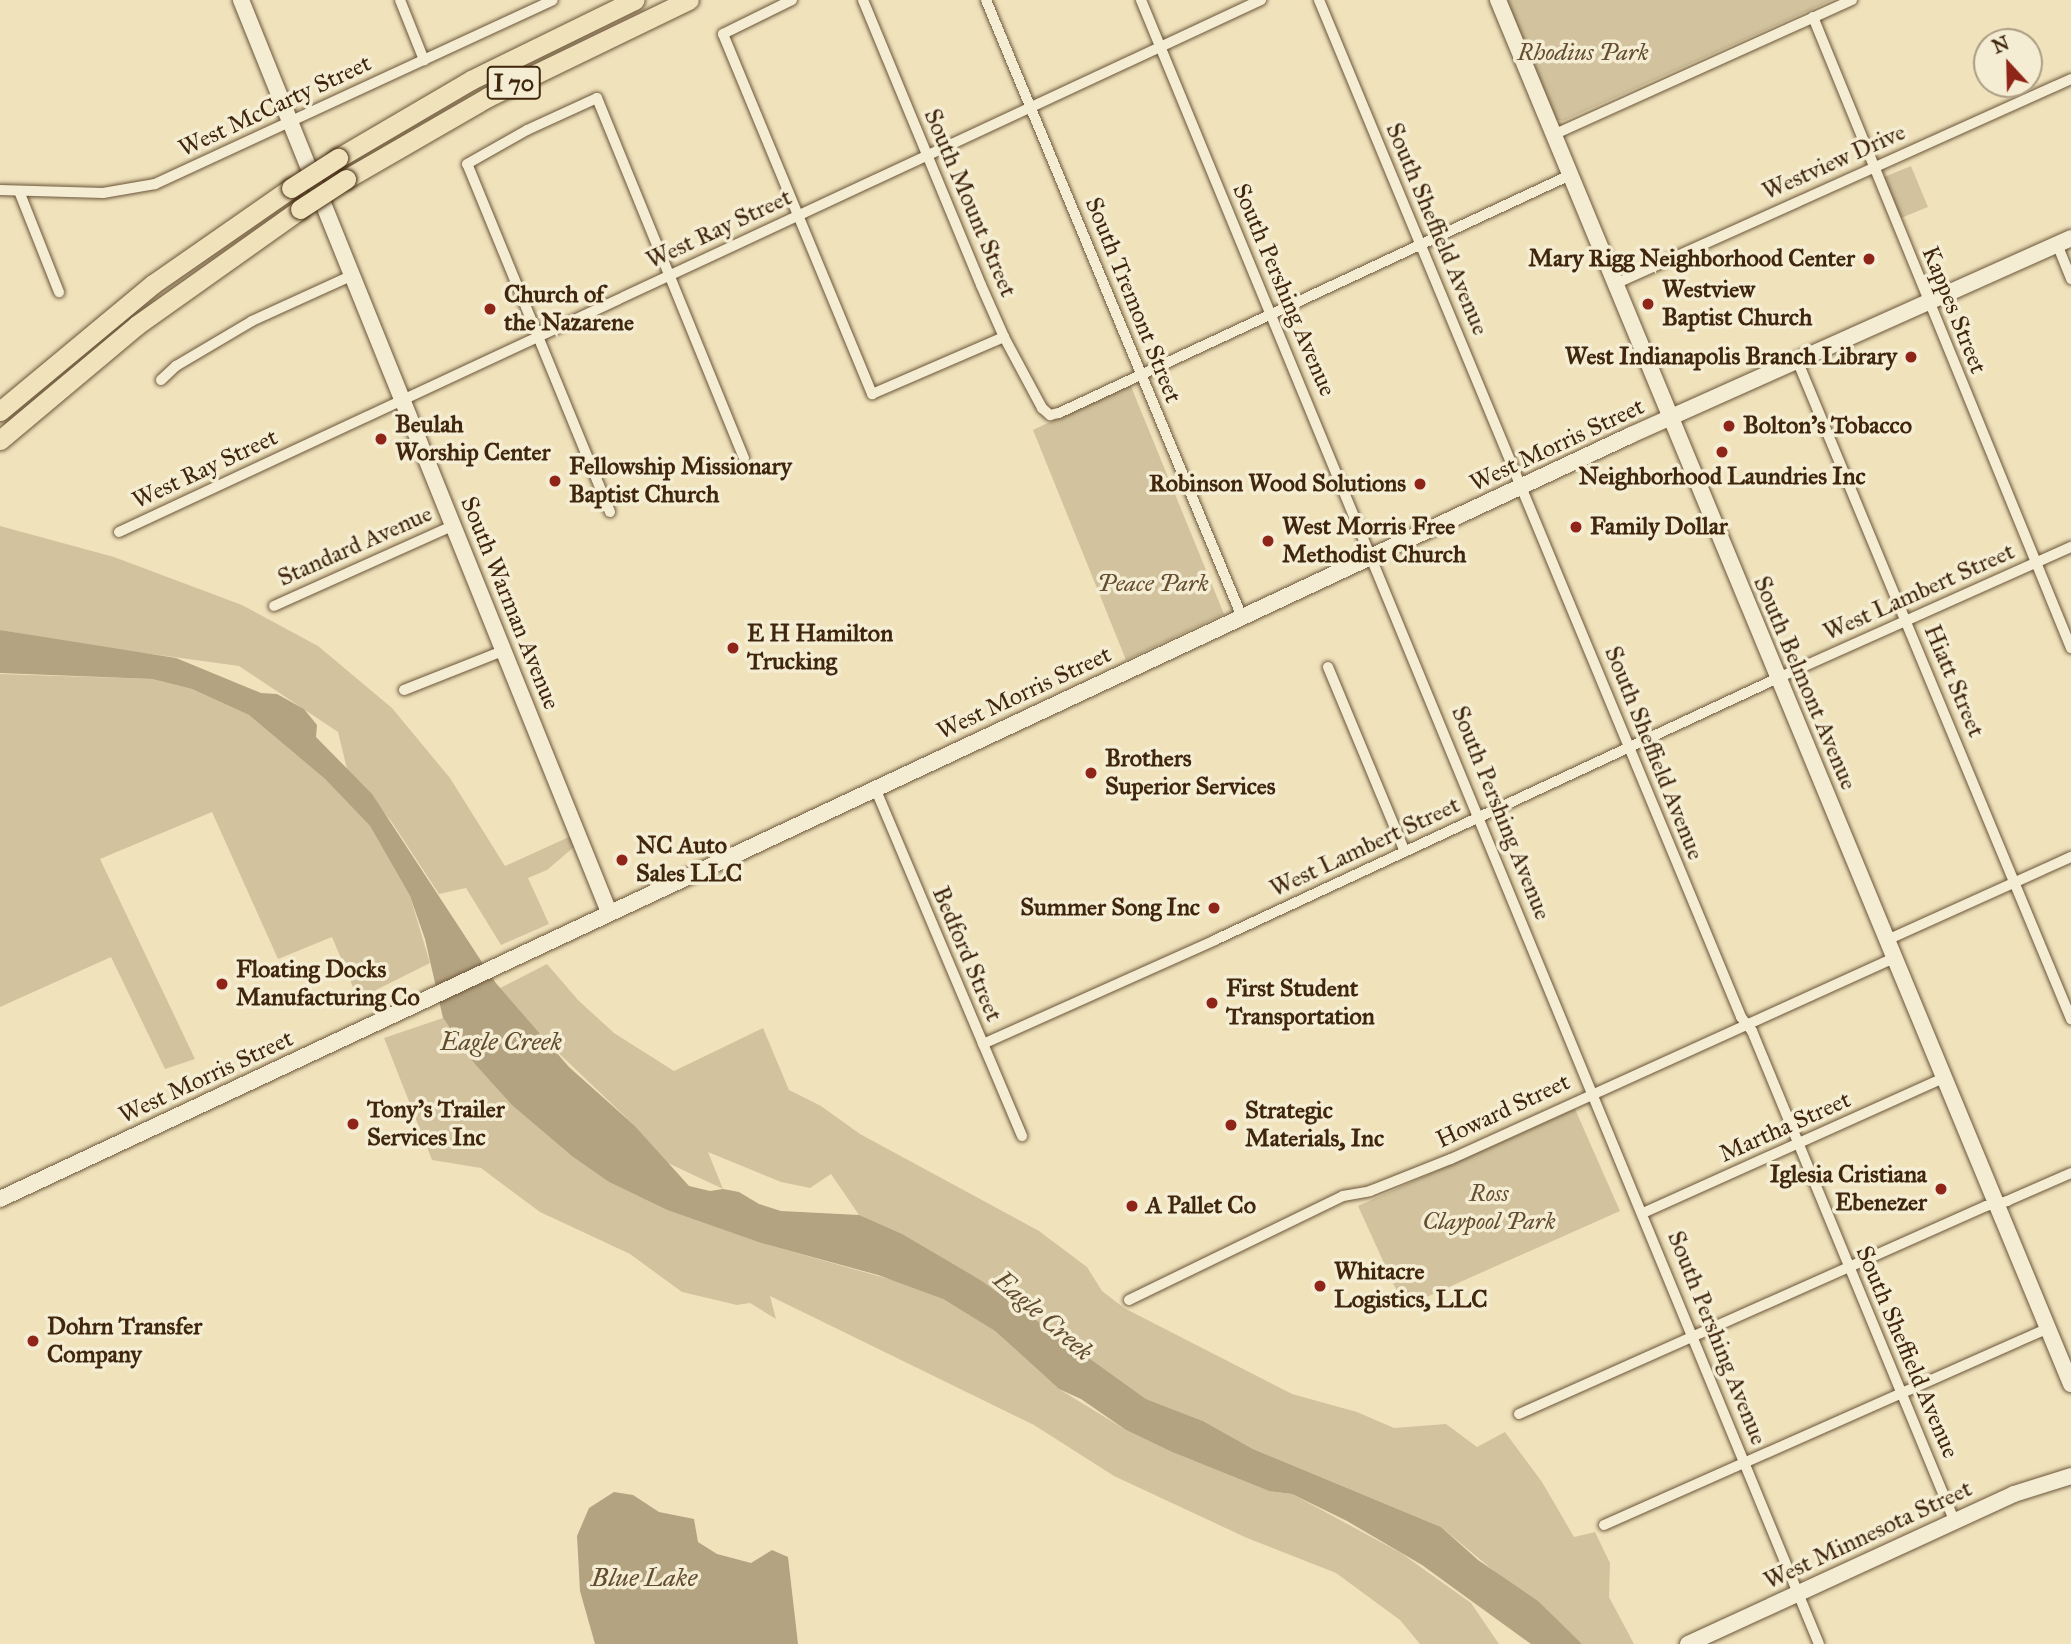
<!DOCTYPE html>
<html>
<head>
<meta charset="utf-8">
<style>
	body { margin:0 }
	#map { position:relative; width:2071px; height:1644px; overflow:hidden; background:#f0e3bc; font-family:"IM FELL Great Primer",serif }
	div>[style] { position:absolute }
	.green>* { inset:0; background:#d2c39e }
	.water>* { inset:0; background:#b4a380 }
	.roads { filter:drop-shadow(0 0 2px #6b5539) drop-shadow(0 0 2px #6b5539) }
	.street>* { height:10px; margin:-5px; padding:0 5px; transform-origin:5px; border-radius:5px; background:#f5edd3 }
	.secondary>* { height:16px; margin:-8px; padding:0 8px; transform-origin:8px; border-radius:8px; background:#f5edd3 }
	.highway>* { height:19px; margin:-9.5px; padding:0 9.5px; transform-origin:9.5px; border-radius:9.5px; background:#f0e3bc }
	.bridges { filter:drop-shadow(0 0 2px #3f260d) drop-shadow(0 0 2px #3f260d) }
	.highway-bridge>* { height:19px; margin:-9.5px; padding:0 9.5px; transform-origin:9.5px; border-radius:9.5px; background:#f0e3bc }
	.dots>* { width:19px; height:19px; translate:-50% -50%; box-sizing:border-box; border:4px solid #f5edd3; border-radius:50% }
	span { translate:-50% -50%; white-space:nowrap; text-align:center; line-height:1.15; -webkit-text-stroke:7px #f5edd3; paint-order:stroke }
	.shield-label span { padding:2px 5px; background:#f5edd3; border:2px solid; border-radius:5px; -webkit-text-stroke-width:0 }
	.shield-label { font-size:23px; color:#3f260d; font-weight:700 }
	.park-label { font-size:24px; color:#644d31; font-style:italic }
	.street-label { font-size:24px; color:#3f260d }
	.poi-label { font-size:24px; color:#3f260d; font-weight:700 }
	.right { translate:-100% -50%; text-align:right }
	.left { translate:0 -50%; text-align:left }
	.water-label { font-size:26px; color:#624c30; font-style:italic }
	.north { position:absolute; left:1973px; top:28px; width:70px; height:70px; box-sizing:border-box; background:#f5edd3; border:2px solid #ac9d84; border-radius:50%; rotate:338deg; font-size:19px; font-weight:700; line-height:28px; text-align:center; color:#3f260d }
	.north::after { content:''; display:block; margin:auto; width:24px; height:32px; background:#8f2418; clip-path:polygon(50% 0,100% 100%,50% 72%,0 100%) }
</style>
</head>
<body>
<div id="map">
	<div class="green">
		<i style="clip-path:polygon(1503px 0,1832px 0,1563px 121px,1552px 119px)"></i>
		<i style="clip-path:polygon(1911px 166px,1928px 207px,1901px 218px,1884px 177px)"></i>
		<i style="clip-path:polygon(1130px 384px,1224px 614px,1126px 660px,1033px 430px)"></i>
		<i style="clip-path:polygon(0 526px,114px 557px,242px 605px,318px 646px,392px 708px,450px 778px,505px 866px,571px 836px,575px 846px,547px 870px,528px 878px,549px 924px,501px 945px,466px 888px,439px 894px,391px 821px,347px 769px,338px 732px,239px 666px,78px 644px,0 630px)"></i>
		<i style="clip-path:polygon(0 674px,152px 679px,192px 689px,249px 715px,325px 779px,370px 826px,410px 896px,430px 963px,358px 999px,332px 937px,278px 959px,212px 812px,100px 859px,195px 1059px,165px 1069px,111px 957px,0 1007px)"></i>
		<i style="clip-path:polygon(547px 964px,578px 1000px,614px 1033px,674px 1071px,763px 1028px,789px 1090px,821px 1106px,860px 1134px,1039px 1231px,1087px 1267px,1102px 1291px,1124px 1308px,1292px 1394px,1357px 1412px,1394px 1428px,1446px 1424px,1477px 1447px,1505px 1432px,1542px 1482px,1574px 1537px,1595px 1532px,1610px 1563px,1609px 1597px,1634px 1644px,1582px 1644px,1441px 1527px,1253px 1449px,1203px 1421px,1146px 1399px,982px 1281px,859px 1215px,831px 1174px,810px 1188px,781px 1182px,708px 1152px,723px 1189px,668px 1163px,635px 1126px,547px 1042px,500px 988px)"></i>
		<i style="clip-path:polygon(443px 1018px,474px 1063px,609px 1182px,667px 1210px,761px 1243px,896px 1281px,943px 1299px,995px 1331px,1059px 1389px,1126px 1430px,1172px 1452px,1269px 1491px,1292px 1494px,1401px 1553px,1471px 1603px,1499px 1644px,1420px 1644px,1400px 1620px,1336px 1573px,1247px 1538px,1114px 1476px,1034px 1425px,770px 1296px,776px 1319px,750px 1303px,737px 1305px,682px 1292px,630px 1254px,540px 1212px,481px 1168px,432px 1160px,384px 1038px)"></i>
		<i style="clip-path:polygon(1575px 1109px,1620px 1211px,1404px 1307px,1358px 1206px)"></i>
	</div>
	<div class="water">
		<i style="clip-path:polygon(0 630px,176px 658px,261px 693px,277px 694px,304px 709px,317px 725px,316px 737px,372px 794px,495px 982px,569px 1067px,635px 1126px,689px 1186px,710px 1191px,723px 1189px,739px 1192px,759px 1204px,781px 1211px,859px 1215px,902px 1234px,982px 1281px,1146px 1399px,1203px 1421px,1253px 1449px,1441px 1527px,1478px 1560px,1538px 1601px,1582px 1644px,1531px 1644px,1422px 1565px,1347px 1521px,1292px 1494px,1269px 1491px,1172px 1452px,1126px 1430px,1081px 1399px,1059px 1389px,995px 1331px,943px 1299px,878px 1275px,761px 1243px,667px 1210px,609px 1182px,572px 1156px,512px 1105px,474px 1063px,443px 1018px,425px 939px,410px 896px,370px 826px,325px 779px,249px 715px,192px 689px,152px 679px,0 673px)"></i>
		<i style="clip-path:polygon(614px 1492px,633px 1495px,659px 1512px,694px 1519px,698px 1542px,717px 1554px,751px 1563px,772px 1550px,788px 1557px,798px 1644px,595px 1644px,580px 1591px,577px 1536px,589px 1508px)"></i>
	</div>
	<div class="roads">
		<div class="street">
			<i style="left:400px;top:0;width:65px;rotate:68.2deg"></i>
			<i style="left:792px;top:0;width:77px;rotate:153.8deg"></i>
			<i style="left:723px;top:34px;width:390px;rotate:67.5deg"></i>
			<i style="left:872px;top:394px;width:144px;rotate:-23.4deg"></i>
			<i style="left:863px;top:0;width:308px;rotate:67.5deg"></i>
			<i style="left:981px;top:285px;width:57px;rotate:66.1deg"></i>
			<i style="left:1004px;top:337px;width:81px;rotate:61.8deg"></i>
			<i style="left:1042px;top:408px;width:11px;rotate:41deg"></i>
			<i style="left:1050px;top:415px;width:9px;rotate:-13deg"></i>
			<i style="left:1059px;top:413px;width:564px;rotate:-24.97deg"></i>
			<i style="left:986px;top:0;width:668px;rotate:67.47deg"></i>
			<i style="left:1141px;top:0;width:1778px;rotate:67.59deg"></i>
			<i style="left:1319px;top:0;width:1101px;rotate:67.46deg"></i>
			<i style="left:1741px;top:1017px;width:18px;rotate:52deg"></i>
			<i style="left:1752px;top:1031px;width:529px;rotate:67.56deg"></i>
			<i style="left:1813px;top:17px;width:682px;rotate:67.76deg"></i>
			<i style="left:1553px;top:135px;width:328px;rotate:-24.3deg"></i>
			<i style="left:0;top:190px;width:103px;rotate:1.7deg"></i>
			<i style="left:103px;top:193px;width:53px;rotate:-9.8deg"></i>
			<i style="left:155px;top:184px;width:438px;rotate:-24.8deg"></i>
			<i style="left:19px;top:191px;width:109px;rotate:68.4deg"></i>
			<i style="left:2057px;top:244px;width:38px;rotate:68deg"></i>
			<i style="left:1615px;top:284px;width:500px;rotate:-24.2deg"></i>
			<i style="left:1797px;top:360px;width:714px;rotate:67.42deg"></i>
			<i style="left:161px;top:380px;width:21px;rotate:-43deg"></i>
			<i style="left:176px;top:366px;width:88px;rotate:-30.6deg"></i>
			<i style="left:252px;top:321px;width:111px;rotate:-24.5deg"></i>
			<i style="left:610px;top:512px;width:376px;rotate:-112.3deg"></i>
			<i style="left:467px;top:164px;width:69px;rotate:-29.5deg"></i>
			<i style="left:527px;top:130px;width:77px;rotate:-24.6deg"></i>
			<i style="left:597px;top:98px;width:389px;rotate:67.8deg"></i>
			<i style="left:119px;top:532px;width:1260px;rotate:-24.98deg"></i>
			<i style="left:274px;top:606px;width:197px;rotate:-24.2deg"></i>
			<i style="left:1328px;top:667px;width:200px;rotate:67.4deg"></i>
			<i style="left:404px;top:690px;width:109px;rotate:-21.6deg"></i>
			<i style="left:875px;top:788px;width:378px;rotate:67.1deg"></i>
			<i style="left:1887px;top:940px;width:202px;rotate:-24.3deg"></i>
			<i style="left:983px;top:1044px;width:254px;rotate:-24.1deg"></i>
			<i style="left:1215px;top:940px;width:621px;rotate:-24.96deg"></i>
			<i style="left:1778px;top:678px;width:321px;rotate:-24.1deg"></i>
			<i style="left:1643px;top:1213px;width:330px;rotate:-24.2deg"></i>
			<i style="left:1129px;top:1300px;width:238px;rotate:-25.9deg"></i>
			<i style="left:1343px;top:1196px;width:27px;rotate:-10deg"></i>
			<i style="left:1370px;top:1191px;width:87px;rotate:-21.6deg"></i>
			<i style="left:1451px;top:1159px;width:486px;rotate:-24.4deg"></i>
			<i style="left:1519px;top:1414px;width:511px;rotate:-24.01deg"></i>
			<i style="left:1986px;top:1206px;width:22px;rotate:-13deg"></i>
			<i style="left:2007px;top:1201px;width:70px;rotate:-23.6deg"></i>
			<i style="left:1604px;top:1525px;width:486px;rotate:-23.9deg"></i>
		</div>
		<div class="secondary">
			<i style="left:241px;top:0;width:983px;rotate:68.03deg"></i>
			<i style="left:1498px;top:0;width:1498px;rotate:67.51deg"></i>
			<i style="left:0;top:1199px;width:1801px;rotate:-25.1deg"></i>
			<i style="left:1631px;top:435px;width:482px;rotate:-24.1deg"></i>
			<i style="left:1688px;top:1644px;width:359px;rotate:-24.7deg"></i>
			<i style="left:2014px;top:1494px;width:60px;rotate:-17.5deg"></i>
		</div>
		<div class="highway">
			<i style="left:338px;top:158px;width:154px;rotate:-30.4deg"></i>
			<i style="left:471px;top:80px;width:182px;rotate:-26.1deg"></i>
			<i style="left:346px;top:179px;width:164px;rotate:-30deg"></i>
			<i style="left:488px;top:97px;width:223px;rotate:-25.8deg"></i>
			<i style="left:0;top:411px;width:199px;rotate:-39.7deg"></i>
			<i style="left:153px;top:284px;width:168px;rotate:-34.8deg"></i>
			<i style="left:0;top:440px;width:179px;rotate:-40deg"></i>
			<i style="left:137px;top:325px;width:200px;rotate:-35.4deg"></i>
		</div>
	</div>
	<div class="bridges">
		<div class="highway-bridge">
			<i style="left:291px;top:188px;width:56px;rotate:-32.6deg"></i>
			<i style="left:300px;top:209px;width:55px;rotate:-33.1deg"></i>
		</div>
	</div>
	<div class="dots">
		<i style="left:1869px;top:259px;background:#8f2418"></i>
		<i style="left:1648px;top:304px;background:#8f2418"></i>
		<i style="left:490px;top:309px;background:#8f2418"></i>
		<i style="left:1911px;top:357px;background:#8f2418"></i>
		<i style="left:1729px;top:426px;background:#8f2418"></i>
		<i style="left:381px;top:439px;background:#8f2418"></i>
		<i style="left:1722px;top:452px;background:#8f2418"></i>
		<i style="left:555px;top:481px;background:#8f2418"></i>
		<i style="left:1420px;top:484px;background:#8f2418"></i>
		<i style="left:1576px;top:527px;background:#8f2418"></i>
		<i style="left:1268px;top:541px;background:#8f2418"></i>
		<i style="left:733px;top:648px;background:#8f2418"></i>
		<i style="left:1091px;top:773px;background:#8f2418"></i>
		<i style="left:622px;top:860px;background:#8f2418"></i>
		<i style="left:1214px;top:908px;background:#8f2418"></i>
		<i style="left:222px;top:984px;background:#8f2418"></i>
		<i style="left:1212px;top:1003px;background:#8f2418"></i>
		<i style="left:353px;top:1124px;background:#8f2418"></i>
		<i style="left:1231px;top:1125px;background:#8f2418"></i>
		<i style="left:1941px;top:1189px;background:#8f2418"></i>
		<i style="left:1132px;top:1206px;background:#8f2418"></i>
		<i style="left:1320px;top:1286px;background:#8f2418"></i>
		<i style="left:33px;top:1341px;background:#8f2418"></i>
	</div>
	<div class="shield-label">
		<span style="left:514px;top:83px">I 70</span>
	</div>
	<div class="park-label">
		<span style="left:1583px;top:53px">Rhodius Park</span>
		<span style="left:1153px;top:584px">Peace Park</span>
		<span style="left:1489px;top:1208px">Ross<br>Claypool Park</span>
	</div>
	<div class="street-label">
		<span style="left:275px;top:106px;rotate:-25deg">West McCarty Street</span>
		<span style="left:1834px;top:162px;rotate:-24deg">Westview Drive</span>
		<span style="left:970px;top:203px;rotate:67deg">South Mount Street</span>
		<span style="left:719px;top:229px;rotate:-25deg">West Ray Street</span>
		<span style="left:1437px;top:229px;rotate:67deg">South Sheffield Avenue</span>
		<span style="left:1284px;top:290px;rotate:67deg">South Pershing Avenue</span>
		<span style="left:1133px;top:300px;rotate:68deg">South Tremont Street</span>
		<span style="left:1954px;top:310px;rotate:68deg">Kappes Street</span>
		<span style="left:1557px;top:445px;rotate:-25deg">West Morris Street</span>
		<span style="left:205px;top:469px;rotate:-25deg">West Ray Street</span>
		<span style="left:355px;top:546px;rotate:-24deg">Standard Avenue</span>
		<span style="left:1919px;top:592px;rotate:-24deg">West Lambert Street</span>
		<span style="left:510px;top:603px;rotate:68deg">South Warman Avenue</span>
		<span style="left:1954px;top:681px;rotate:67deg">Hiatt Street</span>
		<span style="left:1805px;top:683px;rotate:67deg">South Belmont Avenue</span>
		<span style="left:1024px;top:693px;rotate:-25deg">West Morris Street</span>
		<span style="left:1654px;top:753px;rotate:68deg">South Sheffield Avenue</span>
		<span style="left:1501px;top:813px;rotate:68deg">South Pershing Avenue</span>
		<span style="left:1365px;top:847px;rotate:-25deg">West Lambert Street</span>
		<span style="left:967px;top:954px;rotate:67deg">Bedford Street</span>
		<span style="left:206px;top:1077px;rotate:-25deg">West Morris Street</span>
		<span style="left:1503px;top:1111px;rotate:-25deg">Howard Street</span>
		<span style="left:1785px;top:1127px;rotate:-24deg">Martha Street</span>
		<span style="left:1717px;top:1338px;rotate:68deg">South Pershing Avenue</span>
		<span style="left:1907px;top:1352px;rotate:67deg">South Sheffield Avenue</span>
		<span style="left:1868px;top:1535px;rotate:-25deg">West Minnesota Street</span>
	</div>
	<div class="poi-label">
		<span class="right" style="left:1855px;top:259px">Mary Rigg Neighborhood Center</span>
		<span class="left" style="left:1662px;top:304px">Westview<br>Baptist Church</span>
		<span class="left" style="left:504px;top:309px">Church of<br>the Nazarene</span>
		<span class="right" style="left:1897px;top:357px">West Indianapolis Branch Library</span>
		<span class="left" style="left:395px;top:439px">Beulah<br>Worship Center</span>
		<span class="left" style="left:1743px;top:426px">Bolton's Tobacco</span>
		<span class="left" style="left:569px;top:481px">Fellowship Missionary<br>Baptist Church</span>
		<span style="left:1722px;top:477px">Neighborhood Laundries Inc</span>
		<span class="right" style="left:1406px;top:484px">Robinson Wood Solutions</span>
		<span class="left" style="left:1282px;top:541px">West Morris Free<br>Methodist Church</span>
		<span class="left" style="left:1590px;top:527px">Family Dollar</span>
		<span class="left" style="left:747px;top:648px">E H Hamilton<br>Trucking</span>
		<span class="left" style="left:1105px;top:773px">Brothers<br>Superior Services</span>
		<span class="left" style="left:636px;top:860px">NC Auto<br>Sales LLC</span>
		<span class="right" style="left:1200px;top:908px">Summer Song Inc</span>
		<span class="left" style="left:236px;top:984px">Floating Docks<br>Manufacturing Co</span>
		<span class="left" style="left:1226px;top:1003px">First Student<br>Transportation</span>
		<span class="left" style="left:367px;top:1124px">Tony's Trailer<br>Services Inc</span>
		<span class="left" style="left:1245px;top:1125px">Strategic<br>Materials, Inc</span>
		<span class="right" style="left:1927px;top:1189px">Iglesia Cristiana<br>Ebenezer</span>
		<span class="left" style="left:1146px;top:1206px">A Pallet Co</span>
		<span class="left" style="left:1334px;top:1286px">Whitacre<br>Logistics, LLC</span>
		<span class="left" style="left:47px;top:1341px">Dohrn Transfer<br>Company</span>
	</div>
	<div class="water-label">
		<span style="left:501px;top:1042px">Eagle Creek</span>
		<span style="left:1043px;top:1316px;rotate:41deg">Eagle Creek</span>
		<span style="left:644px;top:1578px">Blue Lake</span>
	</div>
	<div class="north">N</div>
</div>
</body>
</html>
